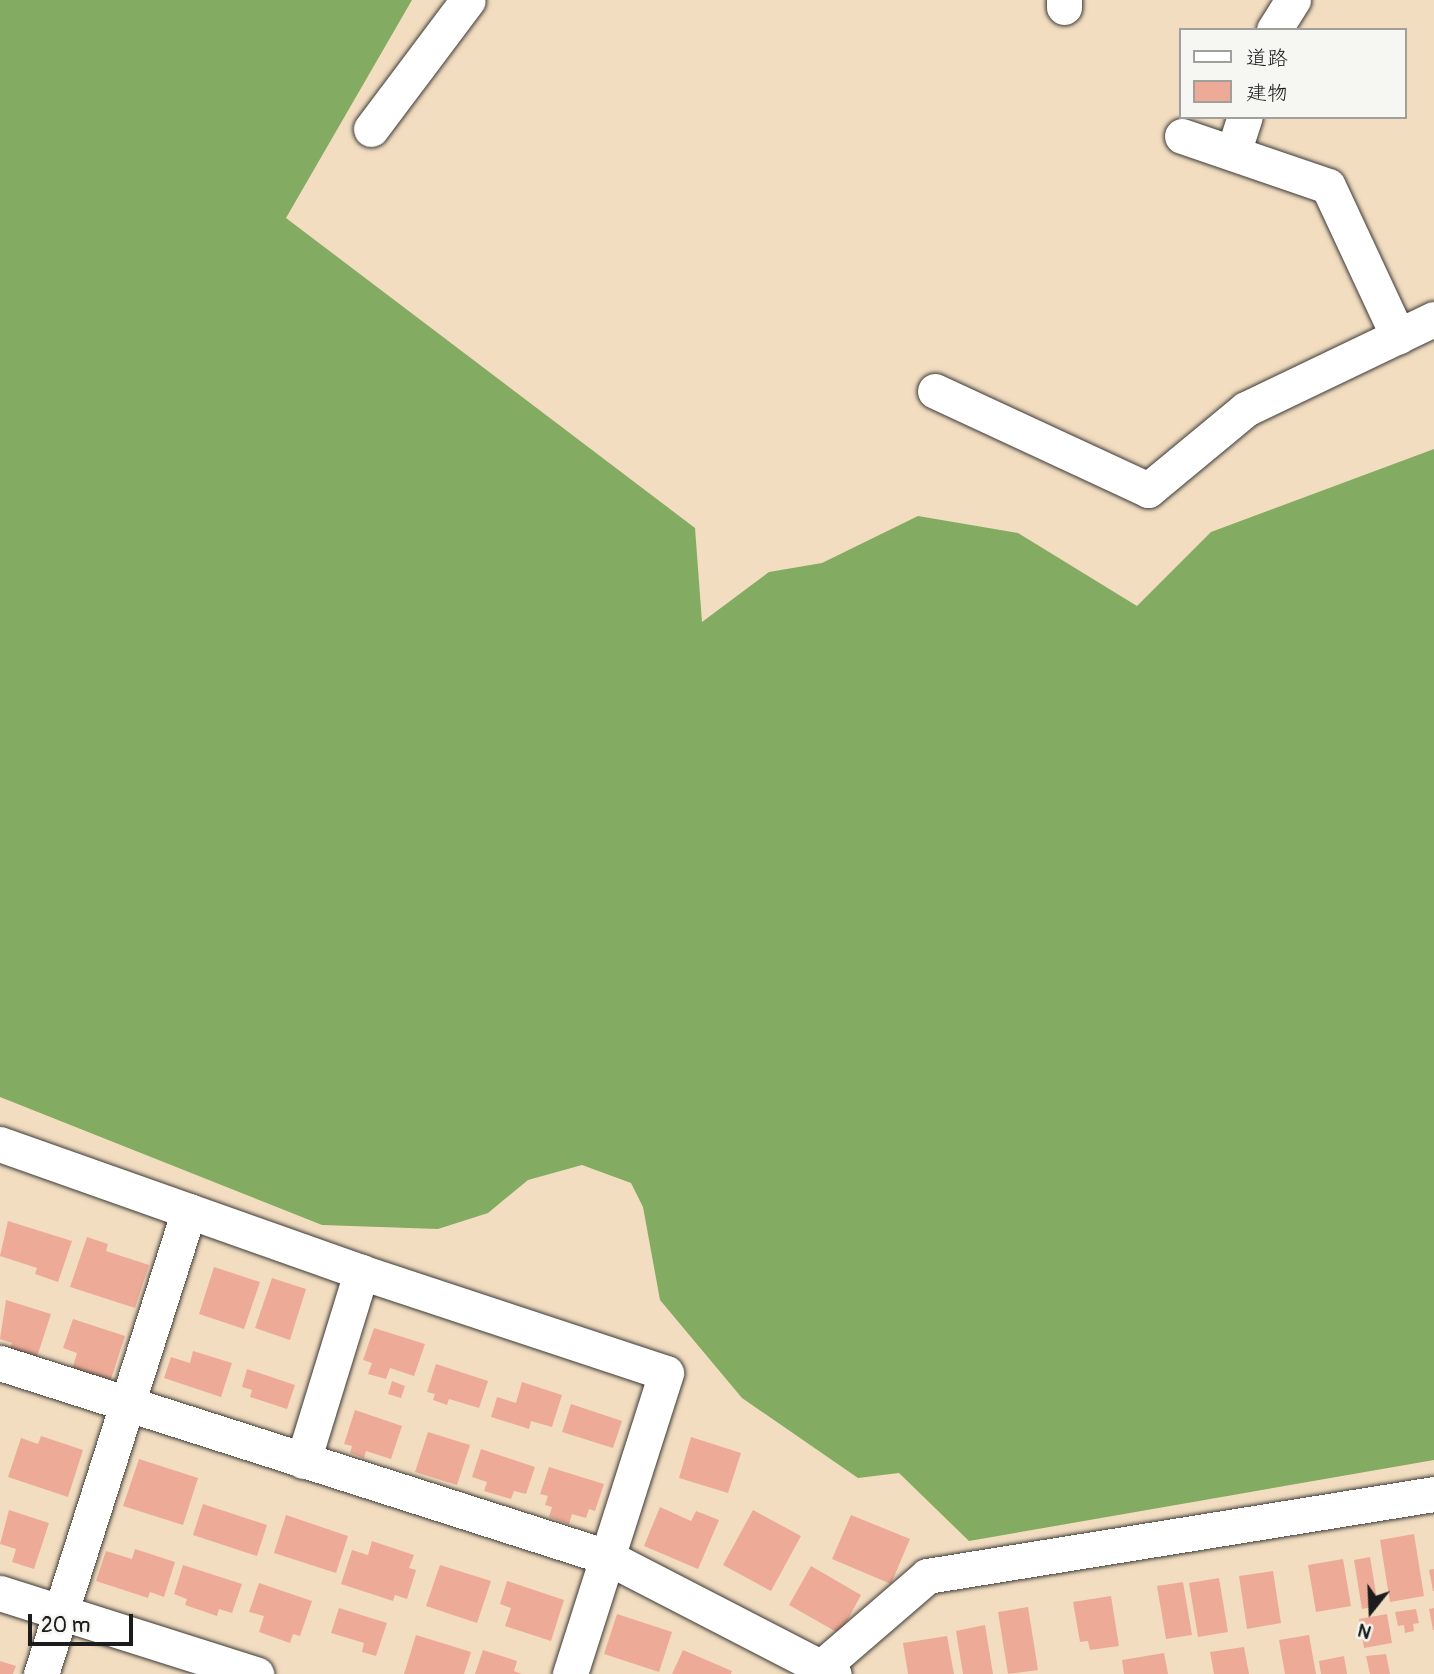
<!DOCTYPE html>
<html>
<head>
<meta charset="utf-8">
<style>
	body { margin:0 }
	#map { position:relative; width:1434px; height:1674px; overflow:hidden; background:#f2ddc1; font-family:Pangolin,"Klee One",sans-serif }
	div>[style] { position:absolute }
	.forest>* { inset:0; background:#83ac62 }
	.building>* { inset:0; background:#edab97 }
	.roads { filter:drop-shadow(0 0 2px #3c3935) drop-shadow(0 0 2px #3c3935) }
	.minor>* { height:35px; margin:-17.5px; padding:0 17.5px; transform-origin:17.5px; border-radius:17.5px; background:#fff }
	span { translate:-50% -50%; white-space:nowrap; text-align:center; line-height:1.15; -webkit-text-stroke:5px #f6f6f2; paint-order:stroke }
	.legend { position:absolute; left:1179px; top:28px; width:228px; height:91px; box-sizing:border-box; background:#f6f6f2; border:2px solid #9f9f9c; margin:0; padding:9px 12px; list-style:none; font-size:21px; color:#1c1c1c }
	.legend li { display:flex; align-items:center; gap:14px; height:35px }
	.legend b { width:35px; border:2px solid #9f9f9c }
	.north { position:absolute; left:1336px; top:1576px; width:70px; height:70px; -webkit-text-stroke:5px #f6f6f2; paint-order:stroke; rotate:198deg; font-size:19px; font-weight:700; line-height:28px; text-align:center; color:#1c1c1c }
	.north::after { content:''; display:block; margin:auto; width:24px; height:32px; background:#1c1c1c; clip-path:polygon(50% 0,100% 100%,50% 72%,0 100%) }
	.scale { position:absolute; left:28px; top:1614px; width:105px; height:32px; box-sizing:border-box; border:4px solid #1c1c1c; border-top:0; padding-left:9px; font-size:21px; line-height:24px; white-space:nowrap; color:#1c1c1c; -webkit-text-stroke:5px #f6f6f2; paint-order:stroke }
</style>
</head>
<body>
<div id="map">
	<div class="forest">
		<i style="clip-path:polygon(0 0,412px 0,286px 218px,695px 528px,702px 622px,769px 572px,822px 563px,918px 516px,1018px 533px,1137px 606px,1211px 532px,1434px 449px,1434px 1460px,969px 1541px,899px 1473px,858px 1478px,742px 1398px,660px 1300px,643px 1207px,631px 1183px,582px 1165px,528px 1180px,488px 1213px,438px 1229px,322px 1225px,0 1097px)"></i>
	</div>
	<div class="building">
		<i style="clip-path:polygon(8px 1221px,72px 1241px,58px 1282px,35px 1274px,37px 1268px,0 1256px)"></i>
		<i style="clip-path:polygon(87px 1237px,108px 1244px,106px 1251px,149px 1265px,135px 1308px,70px 1287px)"></i>
		<i style="clip-path:polygon(214px 1267px,260px 1282px,244px 1329px,199px 1314px)"></i>
		<i style="clip-path:polygon(272px 1278px,306px 1289px,290px 1340px,255px 1328px)"></i>
		<i style="clip-path:polygon(6px 1300px,51px 1314px,35px 1363px,8px 1354px,12px 1343px,0 1339px)"></i>
		<i style="clip-path:polygon(73px 1319px,125px 1336px,110px 1382px,72px 1370px,77px 1353px,63px 1348px)"></i>
		<i style="clip-path:polygon(374px 1328px,425px 1344px,414px 1376px,390px 1368px,386px 1379px,368px 1374px,372px 1363px,363px 1360px)"></i>
		<i style="clip-path:polygon(193px 1351px,232px 1363px,221px 1397px,164px 1378px,171px 1357px,190px 1363px)"></i>
		<i style="clip-path:polygon(436px 1364px,488px 1381px,479px 1408px,449px 1399px,447px 1405px,433px 1400px,435px 1394px,427px 1392px)"></i>
		<i style="clip-path:polygon(247px 1369px,295px 1385px,287px 1409px,250px 1397px,252px 1390px,242px 1387px)"></i>
		<i style="clip-path:polygon(392px 1381px,405px 1386px,401px 1398px,388px 1394px)"></i>
		<i style="clip-path:polygon(522px 1382px,562px 1395px,552px 1427px,531px 1421px,529px 1429px,491px 1417px,497px 1397px,516px 1403px)"></i>
		<i style="clip-path:polygon(571px 1404px,622px 1421px,613px 1448px,562px 1432px)"></i>
		<i style="clip-path:polygon(355px 1410px,402px 1426px,391px 1459px,366px 1451px,364px 1458px,350px 1453px,352px 1446px,344px 1444px)"></i>
		<i style="clip-path:polygon(428px 1432px,470px 1445px,457px 1485px,415px 1472px)"></i>
		<i style="clip-path:polygon(41px 1436px,83px 1450px,68px 1497px,8px 1477px,21px 1438px,38px 1444px)"></i>
		<i style="clip-path:polygon(691px 1437px,741px 1453px,728px 1493px,679px 1478px)"></i>
		<i style="clip-path:polygon(481px 1449px,535px 1467px,526px 1494px,514px 1491px,511px 1499px,484px 1491px,487px 1482px,472px 1477px)"></i>
		<i style="clip-path:polygon(139px 1459px,198px 1478px,183px 1525px,123px 1506px)"></i>
		<i style="clip-path:polygon(549px 1467px,604px 1484px,595px 1511px,589px 1509px,586px 1518px,572px 1514px,569px 1524px,549px 1517px,552px 1507px,545px 1505px,548px 1496px,540px 1494px)"></i>
		<i style="clip-path:polygon(203px 1504px,267px 1525px,257px 1556px,193px 1535px)"></i>
		<i style="clip-path:polygon(660px 1507px,691px 1521px,696px 1511px,719px 1520px,698px 1569px,644px 1546px)"></i>
		<i style="clip-path:polygon(9px 1510px,49px 1523px,34px 1569px,12px 1562px,16px 1549px,0 1544px)"></i>
		<i style="clip-path:polygon(753px 1510px,801px 1536px,771px 1591px,723px 1565px)"></i>
		<i style="clip-path:polygon(286px 1515px,348px 1536px,336px 1573px,274px 1553px)"></i>
		<i style="clip-path:polygon(851px 1515px,910px 1539px,891px 1584px,832px 1559px)"></i>
		<i style="clip-path:polygon(1414px 1534px,1424px 1596px,1390px 1602px,1380px 1540px)"></i>
		<i style="clip-path:polygon(372px 1541px,414px 1555px,409px 1568px,416px 1570px,407px 1599px,395px 1595px,393px 1601px,341px 1584px,352px 1550px,368px 1555px)"></i>
		<i style="clip-path:polygon(135px 1549px,175px 1562px,164px 1597px,150px 1592px,148px 1598px,96px 1581px,106px 1551px,132px 1559px)"></i>
		<i style="clip-path:polygon(1370px 1557px,1378px 1606px,1362px 1609px,1354px 1560px)"></i>
		<i style="clip-path:polygon(1343px 1559px,1351px 1606px,1316px 1612px,1308px 1565px)"></i>
		<i style="clip-path:polygon(183px 1565px,242px 1584px,232px 1613px,219px 1609px,217px 1616px,185px 1605px,187px 1599px,174px 1594px)"></i>
		<i style="clip-path:polygon(440px 1565px,491px 1581px,477px 1623px,426px 1606px)"></i>
		<i style="clip-path:polygon(811px 1566px,861px 1595px,840px 1634px,789px 1605px)"></i>
		<i style="clip-path:polygon(1434px 1569px,1434px 1591px,1433px 1591px,1429px 1570px)"></i>
		<i style="clip-path:polygon(1273px 1571px,1281px 1623px,1247px 1629px,1239px 1576px)"></i>
		<i style="clip-path:polygon(1219px 1578px,1228px 1632px,1198px 1637px,1189px 1583px)"></i>
		<i style="clip-path:polygon(507px 1581px,564px 1600px,551px 1641px,505px 1626px,511px 1608px,500px 1604px)"></i>
		<i style="clip-path:polygon(1183px 1582px,1192px 1635px,1166px 1639px,1157px 1586px)"></i>
		<i style="clip-path:polygon(259px 1583px,312px 1601px,300px 1636px,293px 1634px,290px 1643px,259px 1632px,264px 1616px,249px 1612px)"></i>
		<i style="clip-path:polygon(1111px 1596px,1119px 1646px,1090px 1650px,1088px 1641px,1080px 1642px,1073px 1602px)"></i>
		<i style="clip-path:polygon(1028px 1607px,1038px 1670px,1008px 1674px,998px 1612px)"></i>
		<i style="clip-path:polygon(339px 1608px,387px 1623px,376px 1656px,362px 1652px,364px 1643px,331px 1633px)"></i>
		<i style="clip-path:polygon(1434px 1608px,1434px 1630px,1433px 1630px,1429px 1609px)"></i>
		<i style="clip-path:polygon(1416px 1609px,1419px 1623px,1413px 1624px,1414px 1631px,1405px 1633px,1404px 1625px,1398px 1626px,1395px 1612px)"></i>
		<i style="clip-path:polygon(617px 1614px,672px 1632px,659px 1672px,604px 1654px)"></i>
		<i style="clip-path:polygon(1387px 1614px,1392px 1643px,1364px 1648px,1359px 1619px)"></i>
		<i style="clip-path:polygon(985px 1625px,993px 1674px,963px 1674px,956px 1631px)"></i>
		<i style="clip-path:polygon(416px 1635px,471px 1652px,464px 1674px,404px 1674px)"></i>
		<i style="clip-path:polygon(1309px 1635px,1316px 1674px,1285px 1674px,1279px 1640px)"></i>
		<i style="clip-path:polygon(947px 1636px,954px 1674px,908px 1674px,903px 1643px)"></i>
		<i style="clip-path:polygon(1244px 1647px,1249px 1674px,1214px 1674px,1210px 1652px)"></i>
		<i style="clip-path:polygon(483px 1650px,517px 1661px,514px 1671px,522px 1674px,475px 1674px)"></i>
		<i style="clip-path:polygon(683px 1650px,732px 1671px,731px 1674px,672px 1674px)"></i>
		<i style="clip-path:polygon(1164px 1653px,1168px 1674px,1124px 1674px,1122px 1660px)"></i>
		<i style="clip-path:polygon(1386px 1654px,1390px 1674px,1370px 1674px,1366px 1656px)"></i>
		<i style="clip-path:polygon(1344px 1656px,1347px 1674px,1321px 1674px,1319px 1661px)"></i>
		<i style="clip-path:polygon(0 1661px,16px 1666px,13px 1674px,0 1674px)"></i>
	</div>
	<div class="roads">
		<div class="minor">
			<i style="left:1064px;top:0;width:7px;rotate:90deg"></i>
			<i style="left:1274px;top:30px;width:36px;rotate:-58deg"></i>
			<i style="left:371px;top:129px;width:161px;rotate:-53.1deg"></i>
			<i style="left:1182px;top:136px;width:154px;rotate:18.9deg"></i>
			<i style="left:1328px;top:186px;width:166px;rotate:65deg"></i>
			<i style="left:1233px;top:153px;width:38px;rotate:-72deg"></i>
			<i style="left:935px;top:391px;width:235px;rotate:24.9deg"></i>
			<i style="left:1148px;top:490px;width:127px;rotate:-39.6deg"></i>
			<i style="left:1246px;top:409px;width:208px;rotate:-25.6deg"></i>
			<i style="left:0;top:1144px;width:383px;rotate:19.5deg"></i>
			<i style="left:361px;top:1272px;width:321px;rotate:18.3deg"></i>
			<i style="left:666px;top:1373px;width:316px;rotate:107.7deg"></i>
			<i style="left:0;top:1363px;width:637px;rotate:17.72deg"></i>
			<i style="left:607px;top:1557px;width:255px;rotate:27.3deg"></i>
			<i style="left:303px;top:1461px;width:198px;rotate:-72.9deg"></i>
			<i style="left:0;top:1593px;width:269px;rotate:17.6deg"></i>
			<i style="left:824px;top:1665px;width:136px;rotate:-40.8deg"></i>
			<i style="left:927px;top:1576px;width:514px;rotate:-9.19deg"></i>
			<i style="left:41px;top:1674px;width:486px;rotate:-72.3deg"></i>
		</div>
	</div>
	<ul class="legend">
	<li><b style="height:9px;background:#fff"></b>道路</li>
	<li><b style="height:19px;background:#edab97"></b>建物</li>
	</ul>
	<div class="north">N</div>
	<div class="scale">20 m</div>
</div>
</body>
</html>
